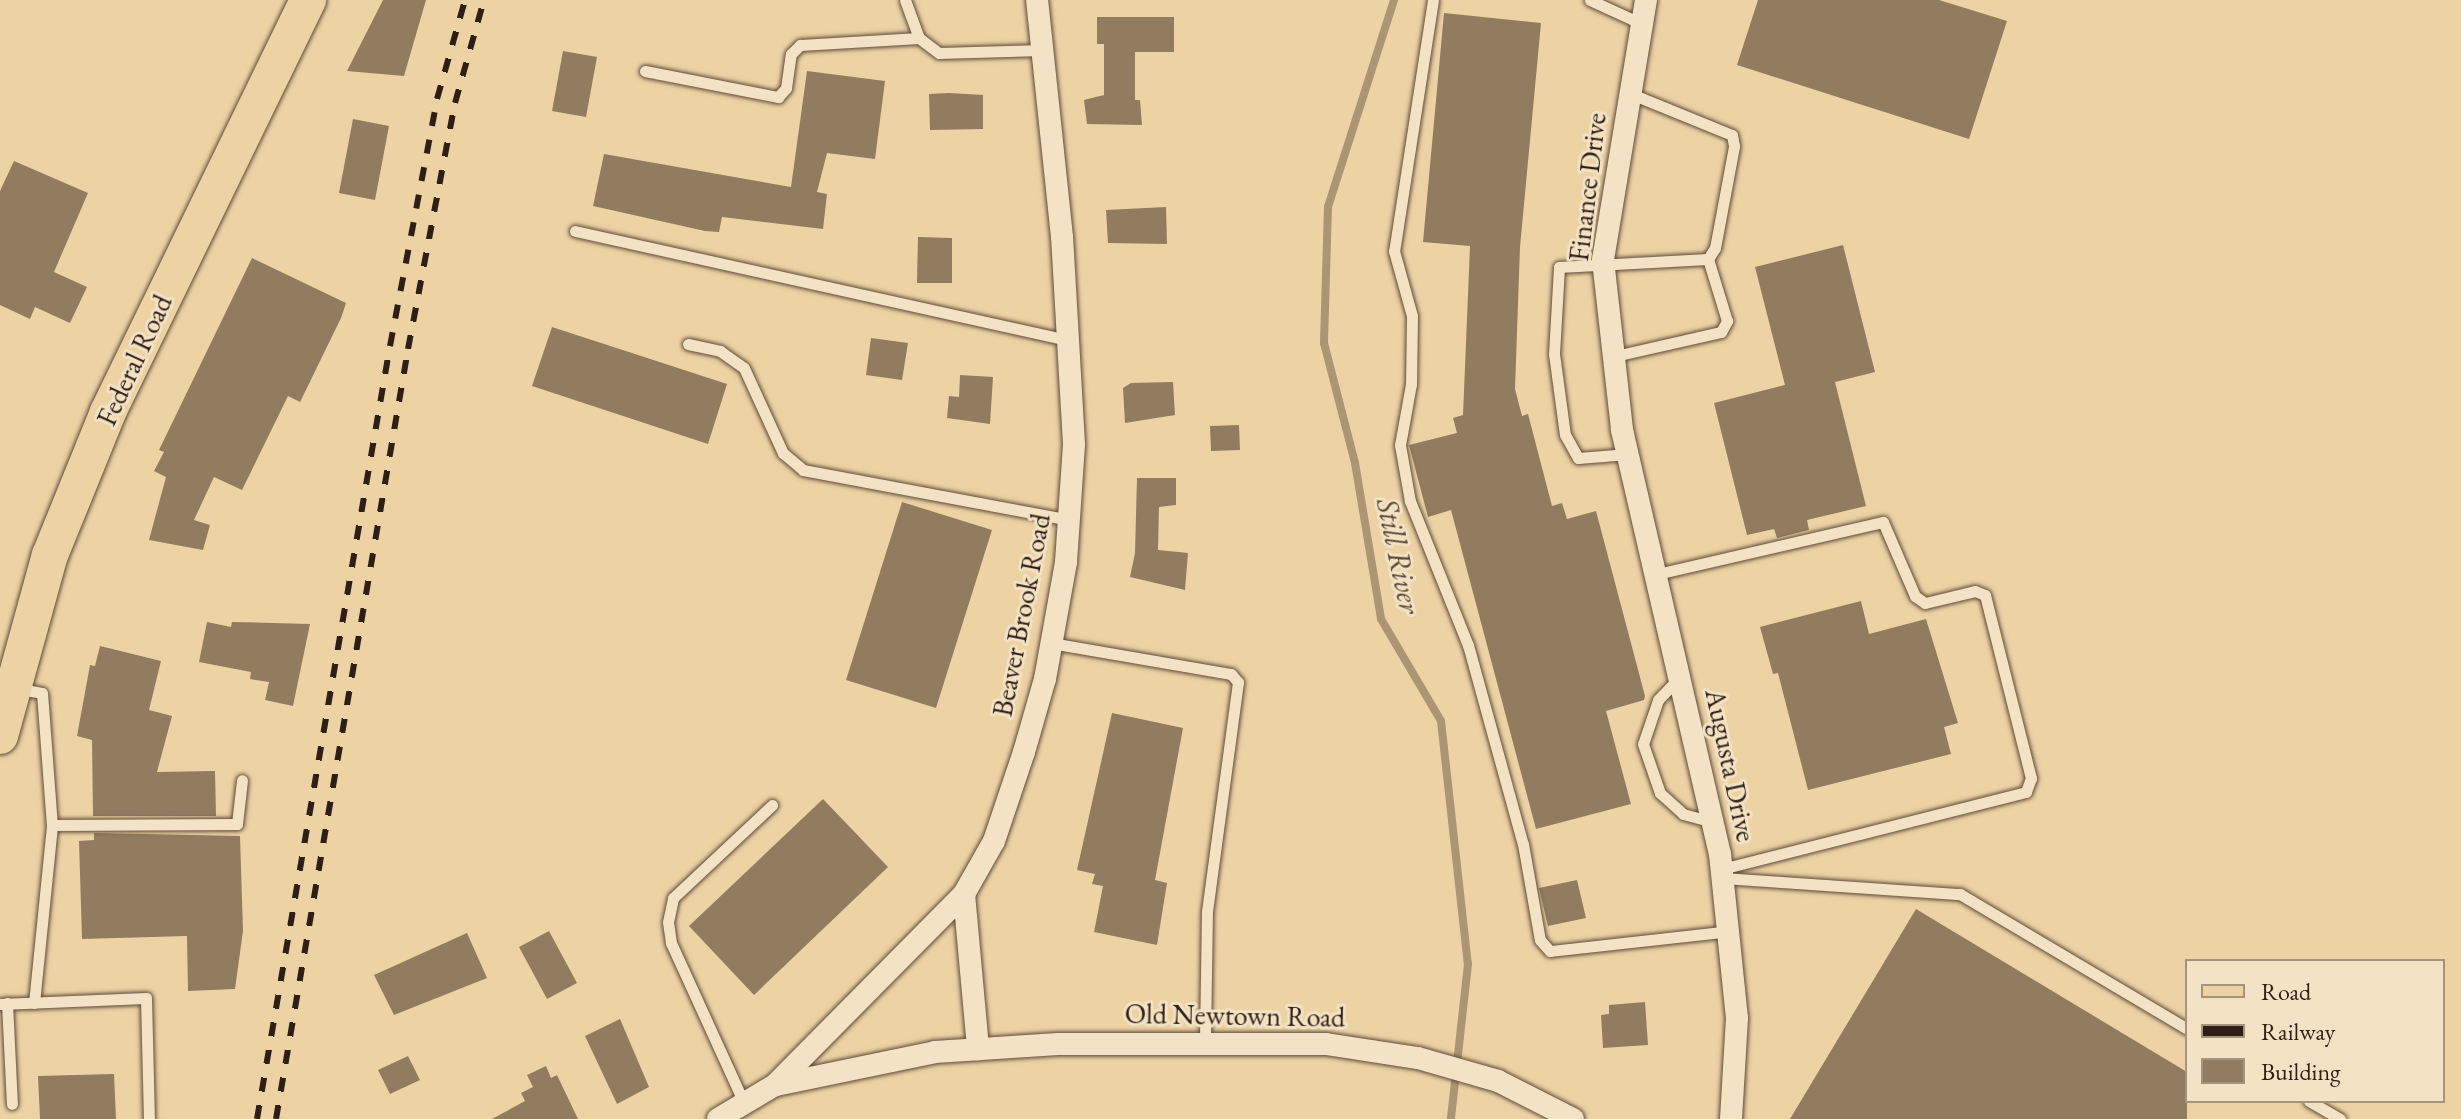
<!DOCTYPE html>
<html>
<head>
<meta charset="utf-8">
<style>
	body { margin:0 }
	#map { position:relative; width:2461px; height:1119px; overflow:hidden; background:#edd2a4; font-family:"EB Garamond",serif }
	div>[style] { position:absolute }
	.stream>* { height:8px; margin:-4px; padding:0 4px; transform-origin:4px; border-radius:4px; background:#ac9573 }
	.building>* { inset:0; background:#917c5f }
	.roads { filter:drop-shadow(0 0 2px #5e4b39) drop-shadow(0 0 2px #5e4b39) }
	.lane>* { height:11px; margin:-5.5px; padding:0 5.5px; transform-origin:5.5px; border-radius:5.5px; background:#f3e2c4 }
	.street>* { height:22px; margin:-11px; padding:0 11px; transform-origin:11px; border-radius:11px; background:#f3e2c4 }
	.primary>* { height:36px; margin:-18px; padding:0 18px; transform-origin:18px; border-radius:18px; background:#edd2a4 }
	.rail>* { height:6px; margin-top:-3px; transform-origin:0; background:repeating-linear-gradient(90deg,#2e1e15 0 14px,transparent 0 28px) }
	span { translate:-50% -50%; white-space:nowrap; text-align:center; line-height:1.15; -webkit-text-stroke:6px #f3e2c4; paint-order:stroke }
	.street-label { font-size:28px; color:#2e1e15 }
	.water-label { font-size:30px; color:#5a4836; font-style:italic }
	.legend { position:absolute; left:2185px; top:959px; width:260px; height:144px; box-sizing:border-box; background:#f3e2c4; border:2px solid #a4947e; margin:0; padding:10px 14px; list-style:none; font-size:24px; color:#2e1e15 }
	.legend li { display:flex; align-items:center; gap:16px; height:40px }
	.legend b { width:40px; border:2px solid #a4947e }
</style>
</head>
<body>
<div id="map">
	<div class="stream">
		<i style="left:1394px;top:0;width:217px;rotate:107.7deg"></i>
		<i style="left:1328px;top:207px;width:136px;rotate:91.7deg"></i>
		<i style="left:1324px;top:343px;width:124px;rotate:75.5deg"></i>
		<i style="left:1355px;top:463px;width:158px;rotate:80.5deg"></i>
		<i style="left:1381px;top:619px;width:118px;rotate:59.5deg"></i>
		<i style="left:1441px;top:721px;width:244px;rotate:83.7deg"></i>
		<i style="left:1468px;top:964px;width:156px;rotate:96.3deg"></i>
	</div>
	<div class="building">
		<i style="clip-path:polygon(383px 0,426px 0,404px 76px,347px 71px)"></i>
		<i style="clip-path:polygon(1758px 0,1939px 0,2007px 21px,1969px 139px,1737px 65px)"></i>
		<i style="clip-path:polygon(1444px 13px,1541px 23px,1520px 247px,1515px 389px,1522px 416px,1528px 414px,1552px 506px,1562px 503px,1567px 519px,1596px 511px,1645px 696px,1644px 700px,1606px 711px,1631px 804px,1536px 829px,1451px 510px,1428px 517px,1409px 445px,1457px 433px,1453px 418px,1463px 415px,1470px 246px,1423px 242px)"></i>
		<i style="clip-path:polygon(1097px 17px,1174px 17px,1174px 52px,1135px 52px,1135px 100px,1140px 100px,1142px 125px,1087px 124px,1084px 100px,1104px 95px,1104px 44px,1097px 44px)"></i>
		<i style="clip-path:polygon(563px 51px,597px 57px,586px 117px,552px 111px)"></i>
		<i style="clip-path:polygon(807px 71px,885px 81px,875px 159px,827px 153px,817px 192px,827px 194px,823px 229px,722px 217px,719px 232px,705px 231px,593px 206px,604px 154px,791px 187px)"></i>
		<i style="clip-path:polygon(949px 93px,983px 95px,983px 129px,930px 130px,929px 94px)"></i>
		<i style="clip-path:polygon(353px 119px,389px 126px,375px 200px,339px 193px)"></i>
		<i style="clip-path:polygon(14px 161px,88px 193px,54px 272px,87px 287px,70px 323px,35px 307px,30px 319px,0 305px,0 191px)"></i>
		<i style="clip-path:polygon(1166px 207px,1167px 244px,1108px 243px,1106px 210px)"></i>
		<i style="clip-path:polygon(918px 237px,952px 238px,952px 283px,917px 283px)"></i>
		<i style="clip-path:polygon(1843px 245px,1875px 372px,1835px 382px,1866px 506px,1807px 520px,1809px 530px,1777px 538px,1774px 529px,1747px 535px,1714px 403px,1785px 385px,1755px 267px)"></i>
		<i style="clip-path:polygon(252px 258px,346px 303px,341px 318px,303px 396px,300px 402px,288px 396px,242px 490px,214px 477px,194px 520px,210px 525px,203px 550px,149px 540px,166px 477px,154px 471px,164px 452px,159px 450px)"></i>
		<i style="clip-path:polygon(552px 327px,727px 384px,708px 444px,532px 386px)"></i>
		<i style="clip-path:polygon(871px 338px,908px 343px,902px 380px,866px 375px)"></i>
		<i style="clip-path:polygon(960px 375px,993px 377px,990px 424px,947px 418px,949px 396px,959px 397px)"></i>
		<i style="clip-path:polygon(1173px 382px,1175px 415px,1125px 423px,1123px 388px,1131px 383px)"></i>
		<i style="clip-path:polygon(1239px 425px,1240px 450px,1211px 451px,1210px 426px)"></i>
		<i style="clip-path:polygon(1137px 478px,1176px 478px,1176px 505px,1159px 507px,1158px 550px,1188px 553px,1185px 590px,1130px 577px,1135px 553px)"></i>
		<i style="clip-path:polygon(902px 502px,992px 530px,936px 708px,846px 680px)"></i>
		<i style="clip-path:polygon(1861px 601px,1869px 634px,1926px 619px,1958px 723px,1944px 727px,1951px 754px,1808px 790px,1778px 673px,1773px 674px,1760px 627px)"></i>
		<i style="clip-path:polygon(207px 622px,231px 627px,232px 622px,310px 624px,293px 706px,265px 700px,269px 682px,250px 679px,251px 672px,199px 662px)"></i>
		<i style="clip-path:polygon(100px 646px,161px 661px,149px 710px,172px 716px,157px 772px,215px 771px,216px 816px,93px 816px,92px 740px,77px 736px,90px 665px,95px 666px)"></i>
		<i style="clip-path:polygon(1112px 713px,1183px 728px,1155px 880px,1167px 883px,1157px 945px,1094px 932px,1103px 886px,1092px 884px,1095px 874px,1077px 870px)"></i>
		<i style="clip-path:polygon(823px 799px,888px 867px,754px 995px,689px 926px)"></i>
		<i style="clip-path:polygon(94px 833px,240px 836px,243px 931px,235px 989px,188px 991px,187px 936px,82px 939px,79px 841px,94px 840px)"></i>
		<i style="clip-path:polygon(1577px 880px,1586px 918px,1548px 926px,1539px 888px)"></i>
		<i style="clip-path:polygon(1916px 909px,2187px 1072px,2187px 1119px,1790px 1119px)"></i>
		<i style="clip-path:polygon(549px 931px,577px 983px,547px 999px,519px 947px)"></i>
		<i style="clip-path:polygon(467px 933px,487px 978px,394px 1015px,374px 975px)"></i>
		<i style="clip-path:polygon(1645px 1002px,1648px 1045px,1603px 1048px,1601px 1015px,1609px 1014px,1609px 1005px)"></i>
		<i style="clip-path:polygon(620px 1019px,649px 1087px,617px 1104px,585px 1036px)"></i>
		<i style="clip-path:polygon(408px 1056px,420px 1080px,390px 1094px,378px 1070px)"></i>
		<i style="clip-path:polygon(546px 1066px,551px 1078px,557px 1075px,578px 1119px,492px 1119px,525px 1101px,521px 1093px,533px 1087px,527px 1075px)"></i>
		<i style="clip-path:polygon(114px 1074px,116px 1119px,40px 1119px,38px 1076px)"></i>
	</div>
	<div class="roads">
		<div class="lane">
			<i style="left:905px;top:0;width:40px;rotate:69.8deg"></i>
			<i style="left:919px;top:38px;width:25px;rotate:37deg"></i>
			<i style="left:939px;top:53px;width:103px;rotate:-1.7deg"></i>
			<i style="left:1433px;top:0;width:254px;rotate:98.8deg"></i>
			<i style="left:1394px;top:251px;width:67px;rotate:74.5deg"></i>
			<i style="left:1412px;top:316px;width:68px;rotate:90.8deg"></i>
			<i style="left:1411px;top:384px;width:62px;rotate:100.2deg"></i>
			<i style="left:1400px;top:445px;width:57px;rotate:79.9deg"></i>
			<i style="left:1410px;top:501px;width:155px;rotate:68.1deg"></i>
			<i style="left:1468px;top:645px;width:206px;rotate:74.6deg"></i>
			<i style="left:1523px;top:844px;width:97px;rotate:80deg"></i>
			<i style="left:1540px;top:940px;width:15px;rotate:48deg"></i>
			<i style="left:1550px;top:951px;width:181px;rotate:-6.3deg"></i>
			<i style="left:1590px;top:0;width:55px;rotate:24.7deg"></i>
			<i style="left:645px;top:71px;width:136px;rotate:11.1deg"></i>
			<i style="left:778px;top:97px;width:12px;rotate:-48deg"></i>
			<i style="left:786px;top:88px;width:34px;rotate:-82deg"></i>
			<i style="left:791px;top:54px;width:13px;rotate:-45deg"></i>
			<i style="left:800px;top:45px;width:119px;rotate:-3.4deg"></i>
			<i style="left:575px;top:231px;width:505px;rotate:12.47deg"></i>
			<i style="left:688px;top:344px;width:33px;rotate:12deg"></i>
			<i style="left:720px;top:351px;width:29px;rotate:35deg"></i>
			<i style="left:744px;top:368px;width:94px;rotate:65.4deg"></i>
			<i style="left:783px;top:453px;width:26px;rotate:40deg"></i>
			<i style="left:803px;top:470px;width:273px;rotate:10.6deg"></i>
			<i style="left:1615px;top:356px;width:109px;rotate:-12.8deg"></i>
			<i style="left:1721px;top:332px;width:13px;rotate:-61deg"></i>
			<i style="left:1727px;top:321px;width:65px;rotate:-107deg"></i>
			<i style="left:1628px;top:454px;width:50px;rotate:175.4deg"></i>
			<i style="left:1578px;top:458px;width:26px;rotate:-119deg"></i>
			<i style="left:1565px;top:435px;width:82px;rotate:-97.7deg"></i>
			<i style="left:1554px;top:354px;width:87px;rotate:-86.7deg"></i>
			<i style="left:1559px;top:267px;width:149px;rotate:-3.1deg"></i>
			<i style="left:1708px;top:259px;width:13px;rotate:-58deg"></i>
			<i style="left:1715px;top:248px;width:104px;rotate:-79.4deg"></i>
			<i style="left:1734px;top:146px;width:11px;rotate:-100deg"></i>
			<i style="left:1732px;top:135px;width:111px;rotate:-157.8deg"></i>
			<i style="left:1657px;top:574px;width:232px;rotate:-13deg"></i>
			<i style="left:1883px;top:522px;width:81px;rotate:66.6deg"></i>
			<i style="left:1915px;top:596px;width:12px;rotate:35deg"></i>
			<i style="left:1925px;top:603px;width:51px;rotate:-13.5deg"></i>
			<i style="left:1975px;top:591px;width:11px;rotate:22deg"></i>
			<i style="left:1985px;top:595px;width:189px;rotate:75.9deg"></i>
			<i style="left:2031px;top:778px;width:15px;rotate:110deg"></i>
			<i style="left:2026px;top:792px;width:314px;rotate:165.8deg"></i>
			<i style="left:1051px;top:643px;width:183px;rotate:9.8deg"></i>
			<i style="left:1231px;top:674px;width:11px;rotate:49deg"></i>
			<i style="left:1238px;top:682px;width:231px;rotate:97.7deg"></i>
			<i style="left:1207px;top:911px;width:130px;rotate:90.9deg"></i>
			<i style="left:1679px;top:678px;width:30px;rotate:134deg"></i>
			<i style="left:1658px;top:700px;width:46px;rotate:108.8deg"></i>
			<i style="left:1643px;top:744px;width:52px;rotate:70.9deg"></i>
			<i style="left:1660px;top:793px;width:31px;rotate:42deg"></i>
			<i style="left:1683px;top:814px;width:30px;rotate:15deg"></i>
			<i style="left:20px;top:689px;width:22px;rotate:10deg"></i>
			<i style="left:42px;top:693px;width:132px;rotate:85.7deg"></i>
			<i style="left:1723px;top:878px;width:238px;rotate:3.9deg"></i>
			<i style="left:1960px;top:894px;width:264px;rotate:30.7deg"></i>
			<i style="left:7px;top:1003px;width:101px;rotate:87.2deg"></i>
			<i style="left:34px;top:1003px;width:179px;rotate:-84.2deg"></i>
			<i style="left:52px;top:825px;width:185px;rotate:-0.3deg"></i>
			<i style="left:237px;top:824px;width:44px;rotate:-83.5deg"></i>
			<i style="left:0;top:1004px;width:146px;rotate:-2.4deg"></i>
			<i style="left:146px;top:998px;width:121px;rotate:88.6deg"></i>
			<i style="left:2309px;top:1101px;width:36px;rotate:30deg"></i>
			<i style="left:744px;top:1103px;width:176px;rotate:-114.5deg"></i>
			<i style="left:671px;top:943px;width:21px;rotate:-98deg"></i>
			<i style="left:668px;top:922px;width:25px;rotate:-78deg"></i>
			<i style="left:673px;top:898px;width:136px;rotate:-43.2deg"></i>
		</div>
		<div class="street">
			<i style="left:1646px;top:0;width:264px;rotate:99.4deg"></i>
			<i style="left:1603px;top:260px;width:171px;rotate:83.6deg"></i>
			<i style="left:1622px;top:430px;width:435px;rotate:77deg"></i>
			<i style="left:1720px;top:854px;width:165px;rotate:84.1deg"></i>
			<i style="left:1737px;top:1018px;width:101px;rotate:93.4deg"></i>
			<i style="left:964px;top:894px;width:156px;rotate:84.8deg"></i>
			<i style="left:776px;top:1085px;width:162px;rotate:-11.7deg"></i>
			<i style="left:935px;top:1052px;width:123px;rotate:-3.7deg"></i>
			<i style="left:1058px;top:1044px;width:268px"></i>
			<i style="left:1326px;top:1044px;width:93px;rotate:8.7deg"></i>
			<i style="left:1418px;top:1058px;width:83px;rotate:16deg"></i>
			<i style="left:1498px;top:1081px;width:84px;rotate:26.9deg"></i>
			<i style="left:718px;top:1119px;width:66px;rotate:-30.8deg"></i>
			<i style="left:775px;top:1085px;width:269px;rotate:-45.3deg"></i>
			<i style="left:964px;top:894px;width:61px;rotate:-60.5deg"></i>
			<i style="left:994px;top:841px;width:94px;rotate:-71.4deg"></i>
			<i style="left:1024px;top:752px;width:76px;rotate:-74deg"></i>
			<i style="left:1045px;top:679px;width:119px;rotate:-79.8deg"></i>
			<i style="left:1066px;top:562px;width:118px;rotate:-86.1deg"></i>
			<i style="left:1074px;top:444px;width:207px;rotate:-93.3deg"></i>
			<i style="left:1062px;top:237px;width:238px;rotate:-96deg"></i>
		</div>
		<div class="primary">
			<i style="left:0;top:736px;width:188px;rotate:-74.6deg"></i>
			<i style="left:50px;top:555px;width:154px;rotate:-67.9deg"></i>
			<i style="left:108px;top:412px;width:458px;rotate:-64.1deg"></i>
		</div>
	</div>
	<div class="rail">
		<i style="left:257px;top:1119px;width:784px;rotate:-80.24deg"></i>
		<i style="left:390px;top:346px;width:251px;rotate:-79.2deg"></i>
		<i style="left:437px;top:99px;width:103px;rotate:-74.2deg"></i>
		<i style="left:276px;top:1119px;width:781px;rotate:-80.27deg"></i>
		<i style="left:408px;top:349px;width:250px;rotate:-79.2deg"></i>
		<i style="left:455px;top:103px;width:107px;rotate:-74.3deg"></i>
	</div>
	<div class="street-label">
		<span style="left:1587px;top:187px;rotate:-83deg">Finance Drive</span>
		<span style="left:134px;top:360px;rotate:-65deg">Federal Road</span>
		<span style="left:1021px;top:615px;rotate:-79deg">Beaver Brook Road</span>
		<span style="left:1731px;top:765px;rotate:78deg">Augusta Drive</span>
		<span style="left:1235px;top:1015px;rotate:1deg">Old Newtown Road</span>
	</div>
	<div class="water-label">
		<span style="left:1398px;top:556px;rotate:78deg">Still River</span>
	</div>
	<ul class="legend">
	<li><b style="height:10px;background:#edd2a4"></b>Road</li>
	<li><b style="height:10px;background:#2e1e15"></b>Railway</li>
	<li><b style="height:22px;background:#917c5f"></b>Building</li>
	</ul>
</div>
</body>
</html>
